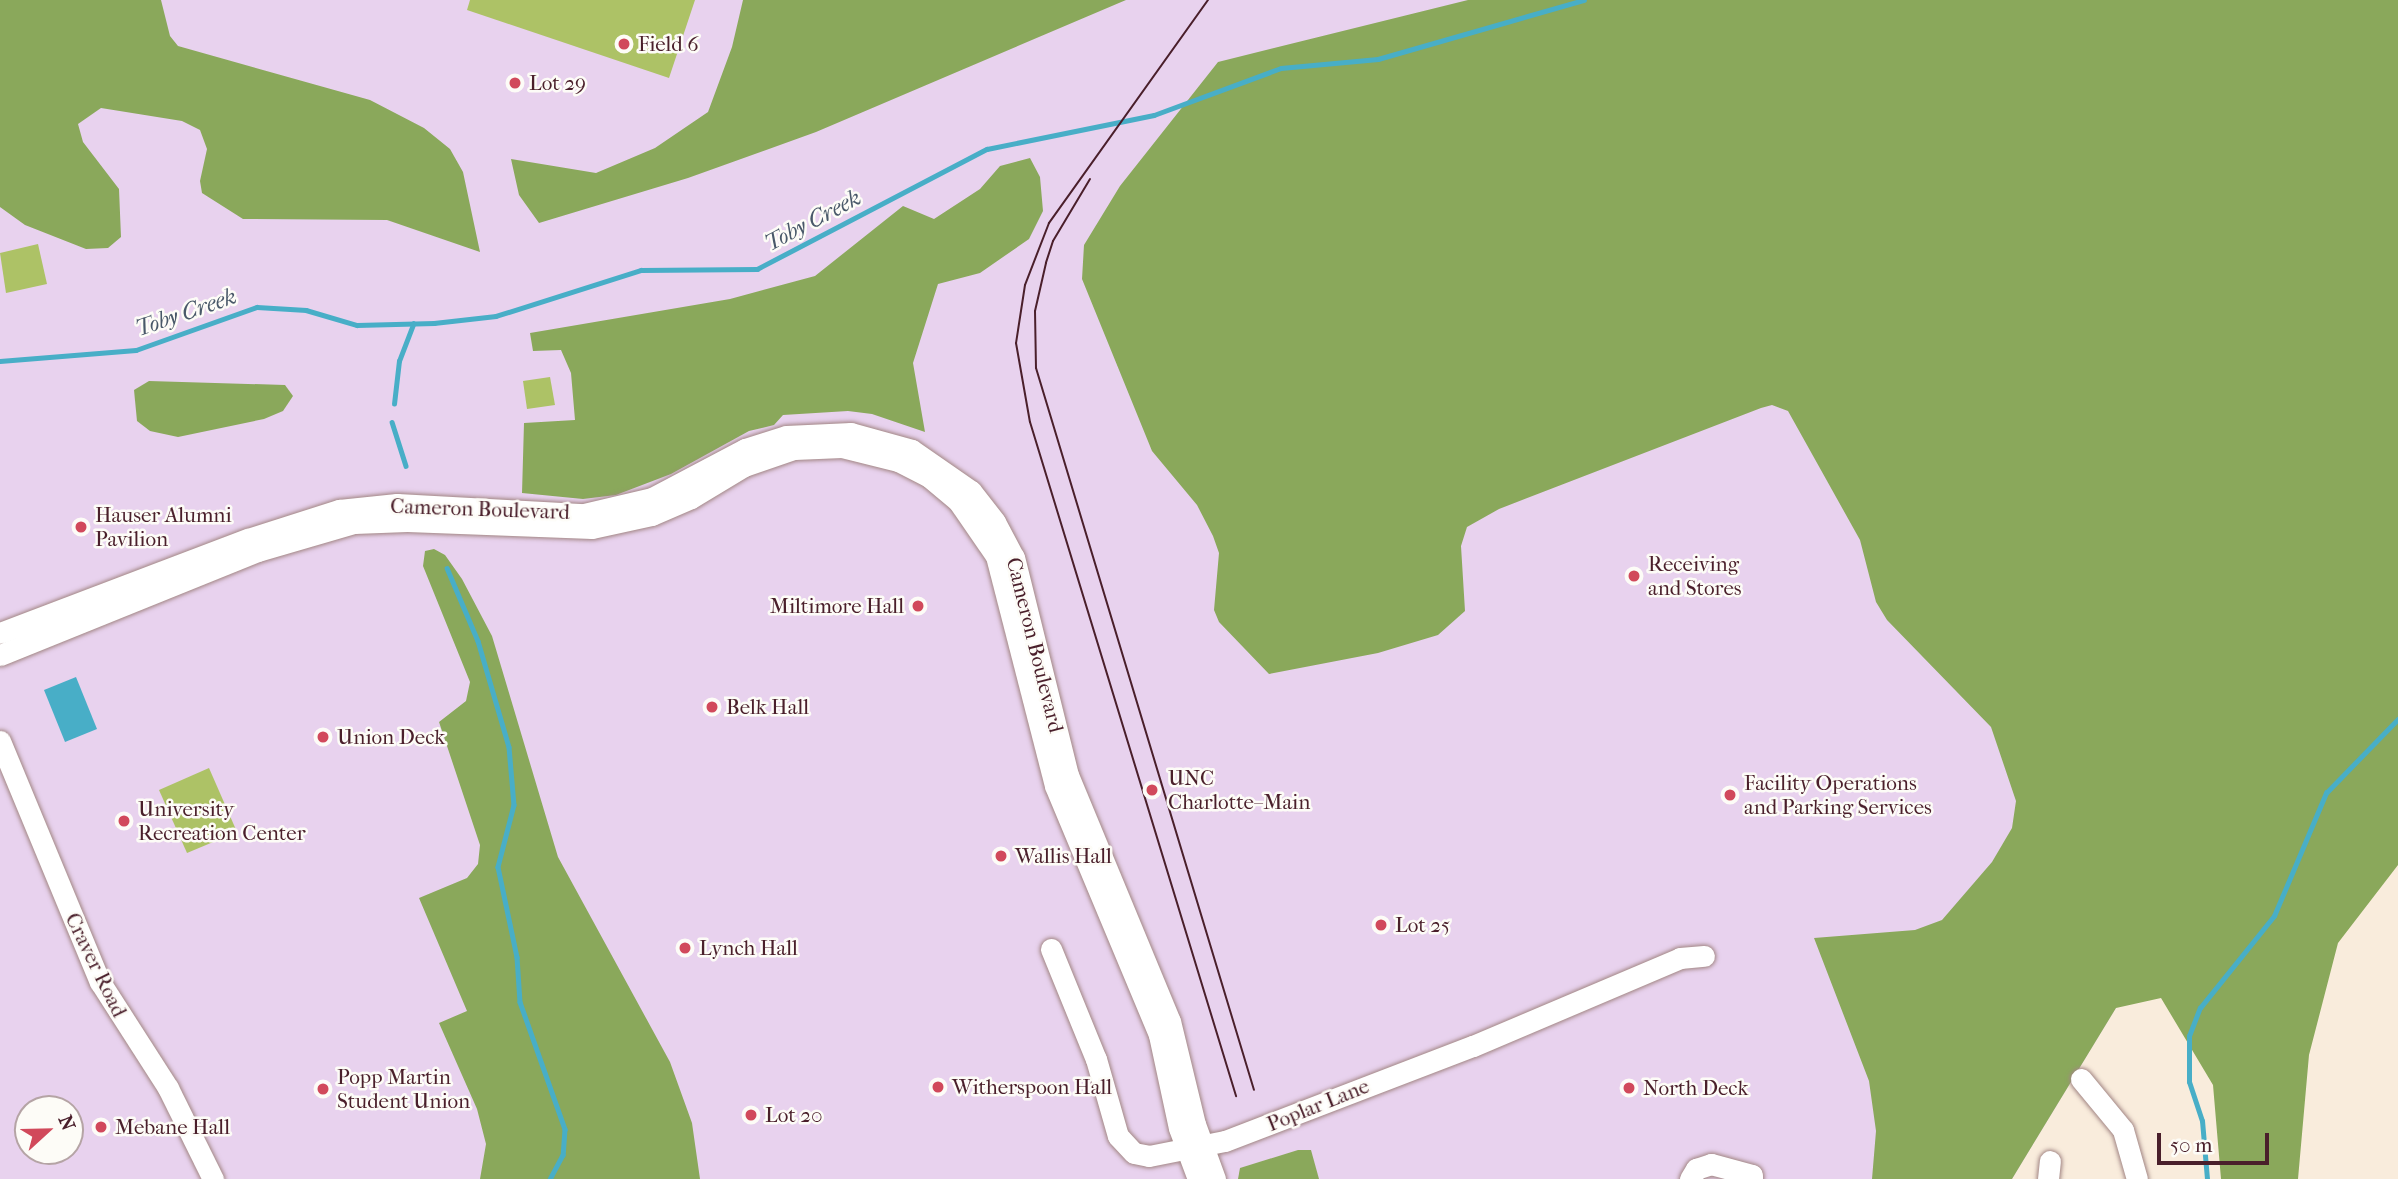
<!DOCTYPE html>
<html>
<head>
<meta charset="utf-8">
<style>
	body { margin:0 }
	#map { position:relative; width:2398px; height:1179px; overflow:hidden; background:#f9ecdc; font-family:"IM FELL French Canon",serif }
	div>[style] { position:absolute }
	.built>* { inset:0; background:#e8d2ee }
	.green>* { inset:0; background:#adc266 }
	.forest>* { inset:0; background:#8aa85b }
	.water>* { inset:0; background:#48aec7 }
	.stream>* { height:4.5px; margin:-2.25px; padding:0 2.25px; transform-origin:2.25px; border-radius:2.25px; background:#48aec7 }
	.roads { filter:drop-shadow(0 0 2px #a28684) drop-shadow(0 0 2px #a28684) }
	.minor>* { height:21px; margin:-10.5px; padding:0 10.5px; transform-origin:10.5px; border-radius:10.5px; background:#fff }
	.tram>* { height:2px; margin:-1px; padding:0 1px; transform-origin:1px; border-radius:1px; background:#4a1f2b }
	.dots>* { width:19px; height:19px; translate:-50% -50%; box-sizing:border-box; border:4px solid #fdfcf7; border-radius:50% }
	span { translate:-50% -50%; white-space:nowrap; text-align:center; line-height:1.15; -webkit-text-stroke:5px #fdfcf7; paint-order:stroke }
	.poi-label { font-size:21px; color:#4a1f2b }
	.left { translate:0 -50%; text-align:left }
	.right { translate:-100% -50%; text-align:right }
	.street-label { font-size:21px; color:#4a1f2b }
	.water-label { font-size:23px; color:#495869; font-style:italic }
	.north { position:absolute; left:14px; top:1095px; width:70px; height:70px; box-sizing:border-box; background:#fdfcf7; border:2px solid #b5a4a5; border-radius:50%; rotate:68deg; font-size:19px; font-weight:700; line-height:28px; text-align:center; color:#4a1f2b }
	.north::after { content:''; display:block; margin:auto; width:24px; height:32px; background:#d1495b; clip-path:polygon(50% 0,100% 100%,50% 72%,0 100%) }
	.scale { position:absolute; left:2157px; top:1133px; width:112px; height:32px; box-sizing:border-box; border:4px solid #4a1f2b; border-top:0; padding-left:9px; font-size:21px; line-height:24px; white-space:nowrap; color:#4a1f2b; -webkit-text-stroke:5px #fdfcf7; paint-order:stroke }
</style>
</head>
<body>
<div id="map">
	<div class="built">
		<i style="clip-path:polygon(evenodd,0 0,1596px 0,1915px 529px,2116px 1008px,2012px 1179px,0 1179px,0 0,28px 1109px,70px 1109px,70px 1151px,28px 1151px,28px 1109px)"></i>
	</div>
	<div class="green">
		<i style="clip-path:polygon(470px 0,695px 0,669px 78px,467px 10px)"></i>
		<i style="clip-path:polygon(38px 244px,47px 284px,6px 293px,0 253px)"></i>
		<i style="clip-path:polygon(550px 377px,555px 405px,527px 409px,523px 381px)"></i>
		<i style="clip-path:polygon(209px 768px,237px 832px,187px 853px,159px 790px)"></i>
	</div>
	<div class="forest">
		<i style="clip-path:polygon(0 0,161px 0,170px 36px,178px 46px,370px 100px,424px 128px,450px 149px,463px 172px,480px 252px,387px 220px,243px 219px,202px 193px,200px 181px,207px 149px,200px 130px,182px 121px,101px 108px,78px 124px,83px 142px,119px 189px,121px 237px,108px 248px,86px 249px,25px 225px,0 207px)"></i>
		<i style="clip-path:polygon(743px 0,1126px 0,816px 132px,688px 178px,539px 223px,519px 195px,511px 159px,596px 173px,655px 148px,708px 112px,732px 47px)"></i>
		<i style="clip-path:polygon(1468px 0,2398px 0,2398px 865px,2338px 943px,2309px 1055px,2298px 1179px,2221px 1179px,2213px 1085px,2161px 998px,2116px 1008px,2012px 1179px,1872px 1179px,1876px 1131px,1869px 1081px,1814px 938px,1915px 930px,1942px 920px,1992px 862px,2012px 828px,2016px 801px,1991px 727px,1887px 620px,1876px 602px,1860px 540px,1788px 411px,1772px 405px,1761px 408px,1499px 509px,1467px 527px,1461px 546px,1465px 611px,1438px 635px,1378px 653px,1269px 674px,1219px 622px,1214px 610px,1219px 553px,1213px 536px,1197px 505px,1152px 451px,1082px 279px,1084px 245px,1120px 186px,1218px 62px)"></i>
		<i style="clip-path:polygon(1030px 158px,1040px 177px,1043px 211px,1029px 239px,980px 273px,938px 284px,913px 363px,925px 432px,872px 414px,848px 411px,783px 415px,774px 425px,749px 431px,671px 474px,616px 495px,583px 499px,522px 493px,524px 423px,575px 420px,571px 373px,561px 350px,533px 351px,530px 333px,730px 299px,815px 276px,903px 206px,934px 219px,980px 189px,1000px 166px)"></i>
		<i style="clip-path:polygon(149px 381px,285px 385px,293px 396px,283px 411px,264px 419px,178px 437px,150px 431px,137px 421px,134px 390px)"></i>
		<i style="clip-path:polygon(434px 549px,445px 555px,462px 579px,492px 636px,558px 857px,670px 1062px,692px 1123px,700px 1179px,480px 1179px,486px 1144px,477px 1109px,439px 1023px,467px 1011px,419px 898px,467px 878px,478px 864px,480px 845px,439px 722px,466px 701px,470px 682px,423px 566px,425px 551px)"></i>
		<i style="clip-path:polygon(1298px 1150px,1311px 1150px,1319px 1179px,1238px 1179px,1240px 1168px)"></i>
	</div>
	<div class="water">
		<i style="clip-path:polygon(76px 677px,97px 729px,65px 742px,44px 690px)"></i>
	</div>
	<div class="stream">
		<i style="left:0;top:361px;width:136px;rotate:-4.6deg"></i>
		<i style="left:136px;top:350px;width:128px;rotate:-19.6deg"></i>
		<i style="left:257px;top:307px;width:49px;rotate:3.5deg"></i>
		<i style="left:306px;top:310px;width:53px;rotate:16.4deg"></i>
		<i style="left:357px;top:325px;width:77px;rotate:-1.5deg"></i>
		<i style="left:434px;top:323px;width:62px;rotate:-6.4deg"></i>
		<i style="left:496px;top:316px;width:152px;rotate:-17.6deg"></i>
		<i style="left:641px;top:270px;width:116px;rotate:-0.5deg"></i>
		<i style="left:757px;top:269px;width:259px;rotate:-27.6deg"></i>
		<i style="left:987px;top:149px;width:170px;rotate:-11.5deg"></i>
		<i style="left:1154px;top:115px;width:135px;rotate:-20.3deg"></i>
		<i style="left:1281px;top:68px;width:97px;rotate:-5.3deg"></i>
		<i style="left:1378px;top:59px;width:214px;rotate:-16deg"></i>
		<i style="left:394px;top:404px;width:43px;rotate:-83.4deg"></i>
		<i style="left:399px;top:361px;width:40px;rotate:-69deg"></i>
		<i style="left:392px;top:422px;width:46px;rotate:72.3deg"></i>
		<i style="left:447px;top:568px;width:79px;rotate:67deg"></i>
		<i style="left:478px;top:641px;width:110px;rotate:73.7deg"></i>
		<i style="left:509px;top:747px;width:58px;rotate:85.1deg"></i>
		<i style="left:514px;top:805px;width:64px;rotate:104.5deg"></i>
		<i style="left:498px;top:867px;width:92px;rotate:78.1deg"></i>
		<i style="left:517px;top:957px;width:45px;rotate:86.2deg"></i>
		<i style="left:520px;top:1002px;width:135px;rotate:70.5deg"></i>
		<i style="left:565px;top:1129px;width:26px;rotate:94deg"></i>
		<i style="left:563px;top:1155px;width:27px;rotate:118deg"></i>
		<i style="left:2207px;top:1179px;width:58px;rotate:-94.9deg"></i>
		<i style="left:2202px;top:1121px;width:41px;rotate:-108.4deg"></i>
		<i style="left:2189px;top:1082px;width:46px;rotate:-90deg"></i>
		<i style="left:2189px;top:1036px;width:30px;rotate:-69deg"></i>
		<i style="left:2200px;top:1008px;width:118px;rotate:-51.2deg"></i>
		<i style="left:2274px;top:916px;width:134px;rotate:-67.1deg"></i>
		<i style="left:2326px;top:793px;width:103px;rotate:-45.8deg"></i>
	</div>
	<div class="roads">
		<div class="minor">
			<i style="left:0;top:633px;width:265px;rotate:-20.8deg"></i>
			<i style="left:248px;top:539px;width:96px;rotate:-17.7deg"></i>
			<i style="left:339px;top:510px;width:58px;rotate:-5.9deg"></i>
			<i style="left:397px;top:504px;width:187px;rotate:3.1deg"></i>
			<i style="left:584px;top:514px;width:70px;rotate:-13.2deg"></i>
			<i style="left:652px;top:498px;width:105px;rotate:-27.8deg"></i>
			<i style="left:745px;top:449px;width:43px;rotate:-17.6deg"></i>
			<i style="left:786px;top:436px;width:65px;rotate:-2.6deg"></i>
			<i style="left:851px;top:433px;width:63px;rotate:15.6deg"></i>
			<i style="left:912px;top:450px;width:72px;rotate:34.8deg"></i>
			<i style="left:971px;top:491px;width:39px;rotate:52deg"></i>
			<i style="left:995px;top:522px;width:40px;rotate:62deg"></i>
			<i style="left:1014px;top:557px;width:225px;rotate:76.1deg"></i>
			<i style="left:1068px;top:775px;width:266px;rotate:67.5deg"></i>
			<i style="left:1170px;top:1021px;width:106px;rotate:76.4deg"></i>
			<i style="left:1195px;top:1124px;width:59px;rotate:70deg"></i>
			<i style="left:0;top:655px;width:278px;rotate:-22deg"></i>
			<i style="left:258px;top:551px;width:100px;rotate:-16.3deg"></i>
			<i style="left:354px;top:523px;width:53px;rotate:-2.2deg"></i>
			<i style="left:407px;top:521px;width:185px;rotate:2.2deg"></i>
			<i style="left:592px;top:528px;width:61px;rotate:-12.2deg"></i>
			<i style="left:652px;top:515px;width:43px;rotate:-23.6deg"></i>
			<i style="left:691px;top:498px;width:62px;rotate:-31.1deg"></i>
			<i style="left:744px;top:466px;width:53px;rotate:-18.8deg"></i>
			<i style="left:794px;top:449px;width:48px;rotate:-2.4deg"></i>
			<i style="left:842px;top:447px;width:58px;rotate:14deg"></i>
			<i style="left:898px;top:461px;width:34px;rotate:27deg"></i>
			<i style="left:928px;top:476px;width:39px;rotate:40deg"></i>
			<i style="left:958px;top:501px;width:67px;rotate:55.4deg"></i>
			<i style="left:996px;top:556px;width:237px;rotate:75.6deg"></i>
			<i style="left:1055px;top:786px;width:270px;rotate:67.3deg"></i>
			<i style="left:1159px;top:1035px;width:95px;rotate:77.9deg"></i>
			<i style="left:1179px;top:1128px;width:54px;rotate:69.6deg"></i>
			<i style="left:0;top:741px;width:261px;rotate:67.5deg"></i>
			<i style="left:100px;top:982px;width:126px;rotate:57.3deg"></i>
			<i style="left:168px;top:1088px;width:102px;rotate:63.7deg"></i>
			<i style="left:1051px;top:949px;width:119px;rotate:67.8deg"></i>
			<i style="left:1096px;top:1059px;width:80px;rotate:74.1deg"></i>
			<i style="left:1118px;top:1136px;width:23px;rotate:47deg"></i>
			<i style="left:1134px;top:1153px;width:15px;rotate:11deg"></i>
			<i style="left:1149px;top:1156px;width:77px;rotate:-11.2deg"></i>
			<i style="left:1225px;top:1141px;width:266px;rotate:-21deg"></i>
			<i style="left:1473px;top:1046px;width:225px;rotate:-23deg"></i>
			<i style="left:1680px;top:958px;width:24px;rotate:-5deg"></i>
			<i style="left:2081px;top:1079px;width:66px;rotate:50.5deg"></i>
			<i style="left:2123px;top:1130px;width:51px;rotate:74.1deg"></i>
			<i style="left:1690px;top:1179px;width:12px;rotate:-59deg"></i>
			<i style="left:1696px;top:1169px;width:16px;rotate:-18deg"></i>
			<i style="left:1711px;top:1164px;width:42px;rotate:15deg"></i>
			<i style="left:1752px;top:1175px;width:4px;rotate:90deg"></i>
			<i style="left:2048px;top:1179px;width:18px;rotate:-84deg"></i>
		</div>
	</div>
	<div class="tram">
		<i style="left:1208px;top:0;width:274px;rotate:125.5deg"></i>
		<i style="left:1049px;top:223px;width:66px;rotate:111.2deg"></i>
		<i style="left:1025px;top:285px;width:59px;rotate:98.8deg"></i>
		<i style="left:1016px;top:343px;width:80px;rotate:80deg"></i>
		<i style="left:1030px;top:422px;width:705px;rotate:73deg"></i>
		<i style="left:1090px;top:179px;width:72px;rotate:120.8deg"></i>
		<i style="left:1053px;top:241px;width:23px;rotate:108deg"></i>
		<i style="left:1046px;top:263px;width:49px;rotate:102.9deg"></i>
		<i style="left:1035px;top:311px;width:57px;rotate:89deg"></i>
		<i style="left:1036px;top:368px;width:754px;rotate:73.2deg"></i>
	</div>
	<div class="dots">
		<i style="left:624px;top:44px;background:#d1495b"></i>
		<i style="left:515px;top:83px;background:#d1495b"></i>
		<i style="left:81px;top:527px;background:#d1495b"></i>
		<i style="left:1634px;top:576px;background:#d1495b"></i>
		<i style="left:918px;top:606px;background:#d1495b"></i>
		<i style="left:712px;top:707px;background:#d1495b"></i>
		<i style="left:323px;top:737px;background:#d1495b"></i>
		<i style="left:1152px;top:790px;background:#d1495b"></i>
		<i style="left:1730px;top:795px;background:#d1495b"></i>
		<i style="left:124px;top:821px;background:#d1495b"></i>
		<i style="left:1001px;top:856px;background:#d1495b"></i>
		<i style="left:1381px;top:925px;background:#d1495b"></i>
		<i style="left:685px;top:948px;background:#d1495b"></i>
		<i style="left:938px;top:1087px;background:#d1495b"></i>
		<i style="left:1629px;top:1088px;background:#d1495b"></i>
		<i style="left:323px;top:1089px;background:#d1495b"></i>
		<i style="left:751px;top:1115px;background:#d1495b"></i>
		<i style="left:101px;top:1127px;background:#d1495b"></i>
	</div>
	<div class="poi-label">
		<span class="left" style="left:638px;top:44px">Field 6</span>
		<span class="left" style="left:529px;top:83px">Lot 29</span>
		<span class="left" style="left:95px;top:527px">Hauser Alumni<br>Pavilion</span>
		<span class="left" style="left:1648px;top:576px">Receiving<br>and Stores</span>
		<span class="right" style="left:904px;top:606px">Miltimore Hall</span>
		<span class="left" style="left:726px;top:707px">Belk Hall</span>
		<span class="left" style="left:337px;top:737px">Union Deck</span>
		<span class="left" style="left:1168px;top:790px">UNC<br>Charlotte–Main</span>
		<span class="left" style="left:1744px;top:795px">Facility Operations<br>and Parking Services</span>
		<span class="left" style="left:138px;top:821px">University<br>Recreation Center</span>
		<span class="left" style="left:1015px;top:856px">Wallis Hall</span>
		<span class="left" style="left:1395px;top:925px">Lot 25</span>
		<span class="left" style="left:699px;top:948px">Lynch Hall</span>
		<span class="left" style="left:337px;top:1089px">Popp Martin<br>Student Union</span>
		<span class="left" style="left:952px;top:1087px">Witherspoon Hall</span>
		<span class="left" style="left:1643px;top:1088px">North Deck</span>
		<span class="left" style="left:765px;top:1115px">Lot 20</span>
		<span class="left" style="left:115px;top:1127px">Mebane Hall</span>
	</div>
	<div class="street-label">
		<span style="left:480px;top:509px;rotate:2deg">Cameron Boulevard</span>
		<span style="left:1035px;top:645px;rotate:76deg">Cameron Boulevard</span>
		<span style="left:96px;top:965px;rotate:64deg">Craver Road</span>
		<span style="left:1318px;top:1105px;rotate:-22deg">Poplar Lane</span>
	</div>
	<div class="water-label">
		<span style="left:813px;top:221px;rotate:-28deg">Toby Creek</span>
		<span style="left:186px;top:313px;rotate:-19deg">Toby Creek</span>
	</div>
	<div class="north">N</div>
	<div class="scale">50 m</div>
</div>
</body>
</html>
